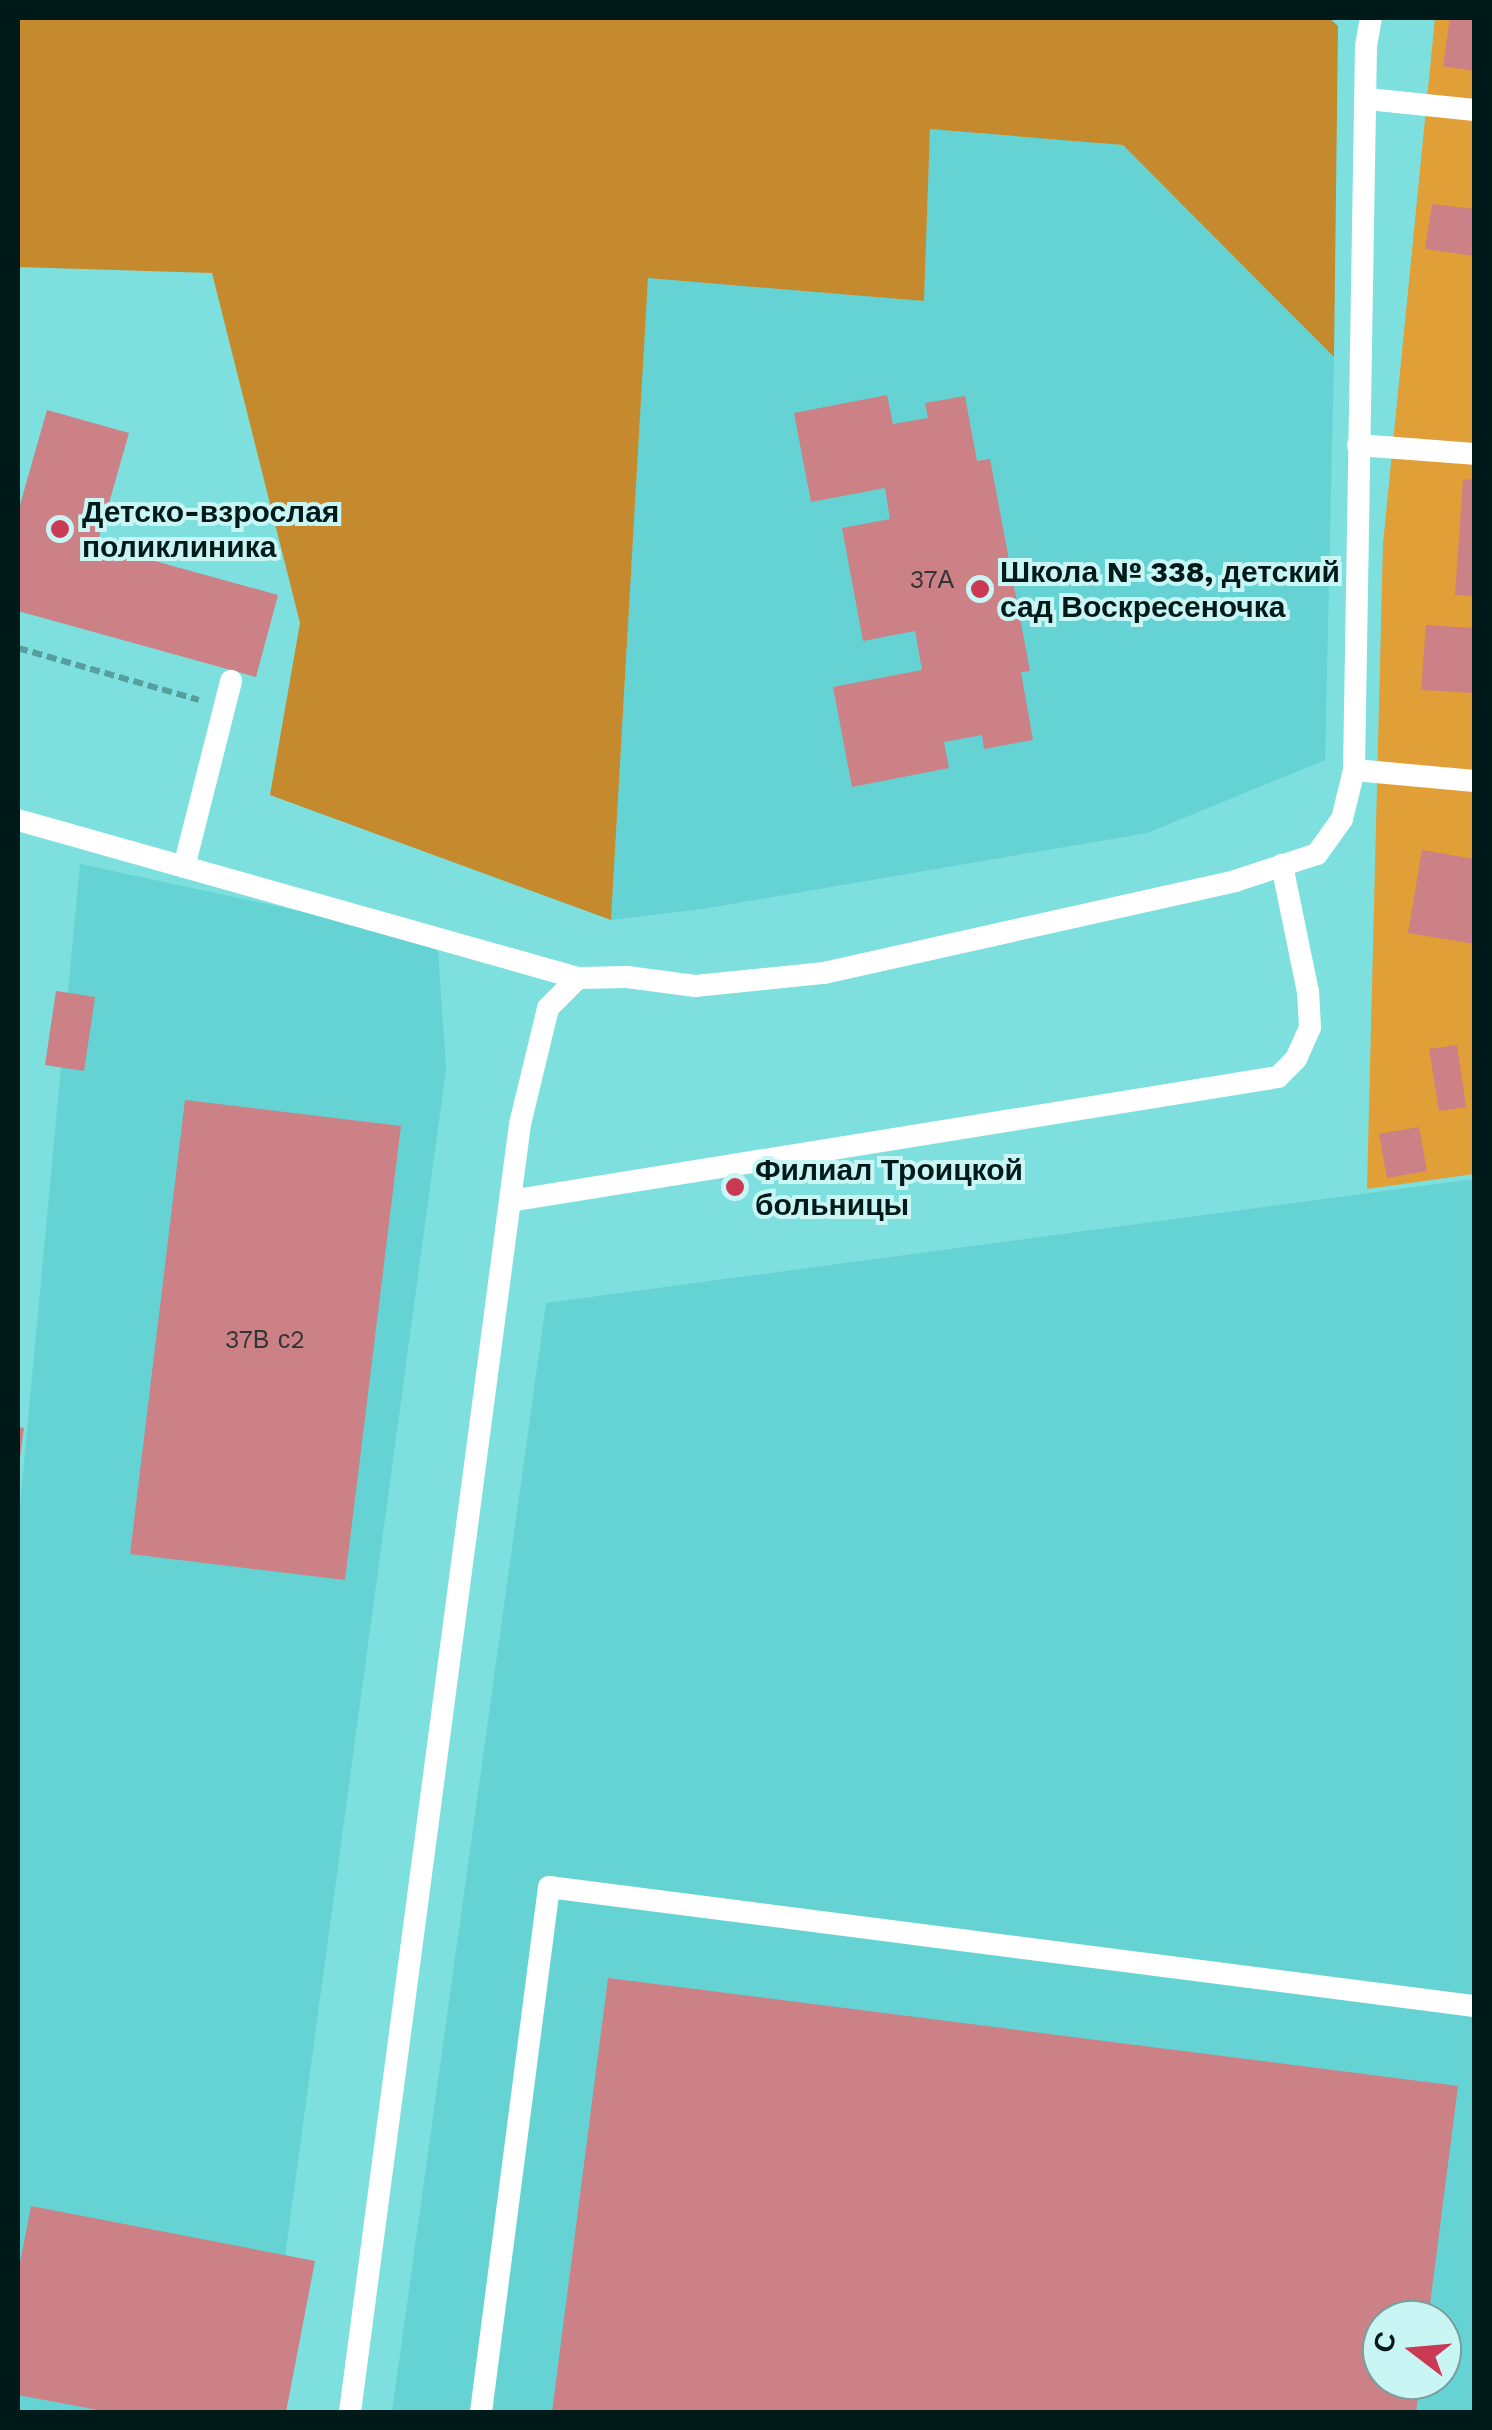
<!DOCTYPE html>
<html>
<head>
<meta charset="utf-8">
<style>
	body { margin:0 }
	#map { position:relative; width:1492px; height:2430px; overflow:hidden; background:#7ddfde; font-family:"Work Sans",sans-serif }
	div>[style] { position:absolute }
	.built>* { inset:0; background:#65d3d3 }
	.green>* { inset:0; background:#e19f37 }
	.forest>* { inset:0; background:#c48a2d }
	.building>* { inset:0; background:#cb8186 }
	.path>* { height:6px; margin-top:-3px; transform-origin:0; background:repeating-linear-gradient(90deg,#55a09f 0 10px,transparent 0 15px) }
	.service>* { height:22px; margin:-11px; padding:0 11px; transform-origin:11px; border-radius:11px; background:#fff }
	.dots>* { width:28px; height:28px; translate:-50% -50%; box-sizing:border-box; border:5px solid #c9f6f5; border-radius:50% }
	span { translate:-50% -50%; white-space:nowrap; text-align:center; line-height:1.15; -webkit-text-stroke:8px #c9f6f5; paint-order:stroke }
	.number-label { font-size:25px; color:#333435 }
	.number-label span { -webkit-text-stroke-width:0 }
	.poi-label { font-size:30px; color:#001a1a; font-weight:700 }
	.left { translate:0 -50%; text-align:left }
	.frame { position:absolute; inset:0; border:20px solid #001a1a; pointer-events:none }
	.north { position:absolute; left:1362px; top:2300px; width:100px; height:100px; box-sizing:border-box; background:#c9f6f5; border:2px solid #799e9d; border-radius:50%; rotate:286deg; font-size:28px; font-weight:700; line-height:40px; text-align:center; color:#001a1a }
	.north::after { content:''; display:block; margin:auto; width:35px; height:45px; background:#ca3a54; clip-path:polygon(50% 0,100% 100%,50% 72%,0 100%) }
</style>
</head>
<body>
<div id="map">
	<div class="built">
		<i style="clip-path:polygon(930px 129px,1124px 145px,1334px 357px,1325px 760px,1147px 833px,702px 909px,611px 920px,648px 277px,924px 301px)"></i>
		<i style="clip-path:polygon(80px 864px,406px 934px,438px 950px,446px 1069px,264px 2412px,18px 2412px,18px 1527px)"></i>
		<i style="clip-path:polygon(evenodd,1474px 1179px,1474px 2412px,392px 2412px,546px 1303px,1474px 1179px,1382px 2320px,1442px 2320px,1442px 2380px,1382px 2380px,1382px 2320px)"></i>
	</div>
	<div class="green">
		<i style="clip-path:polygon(1435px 18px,1474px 18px,1474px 1174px,1367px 1189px,1383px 544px)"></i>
	</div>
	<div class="forest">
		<i style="clip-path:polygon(18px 18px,1329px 18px,1338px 26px,1334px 357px,1123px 145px,930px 129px,924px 301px,648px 278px,611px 920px,270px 795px,300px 623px,212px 273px,18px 267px)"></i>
	</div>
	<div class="building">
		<i style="clip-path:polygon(1450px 18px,1474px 18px,1474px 71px,1443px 66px)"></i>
		<i style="clip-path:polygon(1432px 204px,1474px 209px,1474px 256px,1425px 249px)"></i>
		<i style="clip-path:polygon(887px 395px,893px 424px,928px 418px,925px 403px,965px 396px,977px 461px,990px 459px,1030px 671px,1021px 672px,1033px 740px,984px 749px,982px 735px,944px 742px,949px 768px,852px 787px,833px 687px,922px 670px,915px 631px,863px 641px,842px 528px,890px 519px,885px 488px,811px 502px,794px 413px)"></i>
		<i style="clip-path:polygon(47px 410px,129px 433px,97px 545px,278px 595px,256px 677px,18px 611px,18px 512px)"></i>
		<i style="clip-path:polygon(1463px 479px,1474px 480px,1474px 596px,1455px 595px)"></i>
		<i style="clip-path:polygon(1426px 625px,1474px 628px,1474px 693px,1421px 690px)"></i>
		<i style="clip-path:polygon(1422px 850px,1474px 859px,1474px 944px,1408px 933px)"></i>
		<i style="clip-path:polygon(56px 991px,95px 997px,84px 1071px,45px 1065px)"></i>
		<i style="clip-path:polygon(1457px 1045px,1466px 1107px,1439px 1111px,1429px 1049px)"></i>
		<i style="clip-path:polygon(185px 1100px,401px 1126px,345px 1580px,130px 1554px)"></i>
		<i style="clip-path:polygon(1419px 1127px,1427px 1171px,1387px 1178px,1379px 1134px)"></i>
		<i style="clip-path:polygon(18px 1427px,24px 1428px,20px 1457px,18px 1457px)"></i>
		<i style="clip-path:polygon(608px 1978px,1458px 2086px,1428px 2320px,1382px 2320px,1382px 2380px,1420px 2380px,1416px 2412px,552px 2412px)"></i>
		<i style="clip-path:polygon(31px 2206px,315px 2261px,286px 2412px,109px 2412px,18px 2395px,18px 2273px)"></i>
	</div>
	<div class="path">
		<i style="left:18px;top:648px;width:188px;rotate:16deg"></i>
	</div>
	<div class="service">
		<i style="left:1368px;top:99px;width:107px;rotate:5.9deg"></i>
		<i style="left:1358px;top:445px;width:116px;rotate:4.4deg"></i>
		<i style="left:1354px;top:770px;width:121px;rotate:5.2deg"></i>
		<i style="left:18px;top:820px;width:582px;rotate:15.76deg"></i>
		<i style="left:184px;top:867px;width:192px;rotate:-75.8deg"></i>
		<i style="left:510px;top:1201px;width:778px;rotate:-9.17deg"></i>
		<i style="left:1278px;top:1077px;width:25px;rotate:-45deg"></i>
		<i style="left:1296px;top:1059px;width:34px;rotate:-66deg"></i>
		<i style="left:1310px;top:1028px;width:36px;rotate:-93deg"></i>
		<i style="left:1308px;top:992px;width:130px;rotate:-101.6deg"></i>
		<i style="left:350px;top:2412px;width:1299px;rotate:-82.48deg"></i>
		<i style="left:520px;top:1124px;width:119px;rotate:-76.4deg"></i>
		<i style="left:548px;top:1008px;width:42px;rotate:-45deg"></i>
		<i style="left:578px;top:978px;width:49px;rotate:-1.2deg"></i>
		<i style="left:627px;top:977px;width:69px;rotate:7.5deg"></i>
		<i style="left:695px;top:986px;width:130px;rotate:-5.8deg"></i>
		<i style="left:824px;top:973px;width:421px;rotate:-12.6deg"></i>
		<i style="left:1235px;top:881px;width:86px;rotate:-18.2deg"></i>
		<i style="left:1317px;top:854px;width:43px;rotate:-54.5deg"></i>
		<i style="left:1342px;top:819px;width:50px;rotate:-76.2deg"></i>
		<i style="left:1354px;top:770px;width:724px;rotate:-89.05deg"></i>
		<i style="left:1366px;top:46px;width:28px;rotate:-80deg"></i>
		<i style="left:481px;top:2412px;width:529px;rotate:-82.62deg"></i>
		<i style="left:549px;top:1887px;width:933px;rotate:7.33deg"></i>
	</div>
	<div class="dots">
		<i style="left:60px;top:529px;background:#ca3a54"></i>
		<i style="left:980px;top:589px;background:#ca3a54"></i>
		<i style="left:735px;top:1187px;background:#ca3a54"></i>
	</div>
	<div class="number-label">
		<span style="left:932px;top:580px">37А</span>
		<span style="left:265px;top:1340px">37В с2</span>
	</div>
	<div class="poi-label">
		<span class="left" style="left:82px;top:529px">Детско-взрослая<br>поликлиника</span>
		<span class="left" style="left:1000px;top:589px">Школа № 338, детский<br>сад Воскресеночка</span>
		<span class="left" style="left:755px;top:1187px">Филиал Троицкой<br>больницы</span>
	</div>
	<div class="frame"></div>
	<div class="north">С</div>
</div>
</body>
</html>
